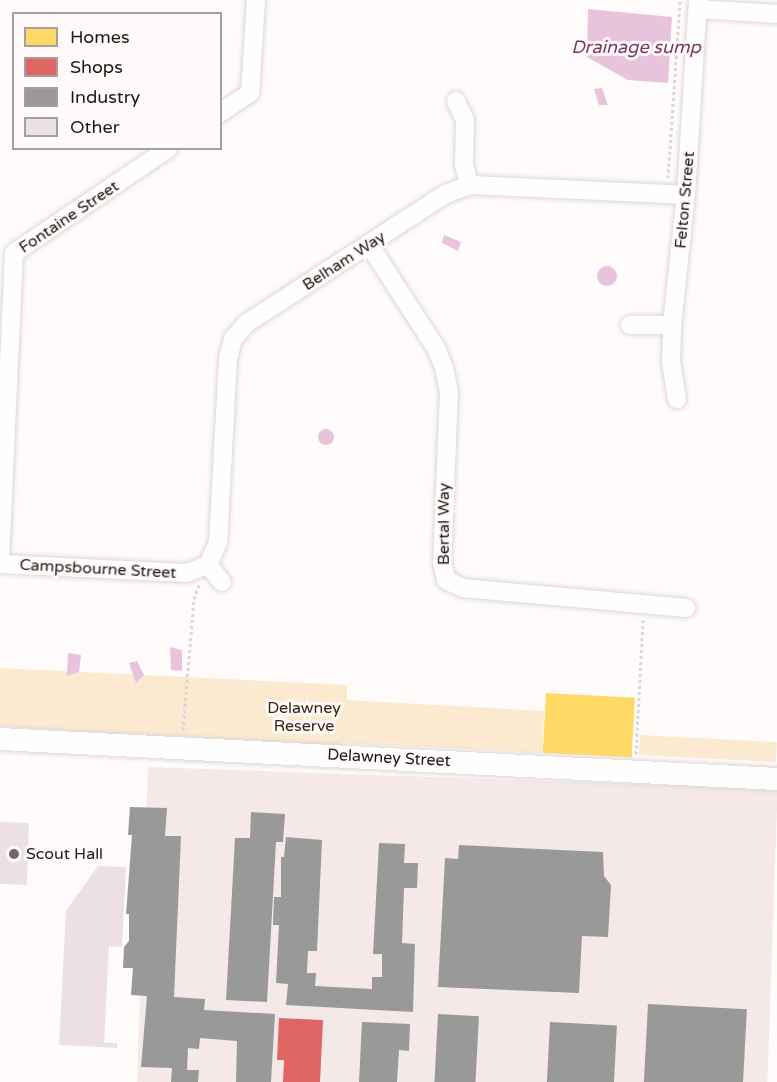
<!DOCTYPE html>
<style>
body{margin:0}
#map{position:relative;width:777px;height:1082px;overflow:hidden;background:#fefbfa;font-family:"Varela Round",sans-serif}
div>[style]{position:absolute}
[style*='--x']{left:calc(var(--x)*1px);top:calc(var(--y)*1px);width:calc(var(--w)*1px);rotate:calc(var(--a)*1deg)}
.built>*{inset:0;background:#f4e9e7;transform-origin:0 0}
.green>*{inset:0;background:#fcead0;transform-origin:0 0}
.water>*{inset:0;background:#e8c4dc}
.round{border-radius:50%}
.homes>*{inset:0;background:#ffd966;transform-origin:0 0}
.shops>*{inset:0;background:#e06666}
.industry>*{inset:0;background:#999;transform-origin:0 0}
.building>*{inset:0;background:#ede0e2;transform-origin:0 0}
.path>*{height:3px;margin-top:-1.5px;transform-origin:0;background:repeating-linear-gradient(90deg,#d8d6d6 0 3px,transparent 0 6px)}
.roads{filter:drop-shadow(0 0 2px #dcd7d6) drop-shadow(0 0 2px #dcd7d6)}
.minor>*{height:18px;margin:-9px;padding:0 9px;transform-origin:9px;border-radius:9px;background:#fffefe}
.tertiary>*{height:22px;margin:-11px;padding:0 11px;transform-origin:11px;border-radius:11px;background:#fffefe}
.dots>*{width:16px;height:16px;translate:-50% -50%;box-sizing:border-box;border:3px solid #fffaf9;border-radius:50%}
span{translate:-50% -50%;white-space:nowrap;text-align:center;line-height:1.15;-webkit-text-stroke:6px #fffaf9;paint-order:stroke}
.street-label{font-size:16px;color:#1f1716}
.park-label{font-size:16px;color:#35260f}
.poi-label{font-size:16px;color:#1f1716}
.left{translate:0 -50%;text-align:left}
.water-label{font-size:18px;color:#773a67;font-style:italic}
.legend{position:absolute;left:12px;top:12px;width:210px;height:138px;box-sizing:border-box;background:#fffaf9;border:2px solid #a59f9e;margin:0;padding:8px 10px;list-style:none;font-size:18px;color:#1f1716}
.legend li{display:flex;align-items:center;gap:12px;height:30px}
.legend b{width:30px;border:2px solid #a59f9e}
</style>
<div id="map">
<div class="built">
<i style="left:148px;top:767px;width:630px;height:315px;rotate:2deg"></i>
</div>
<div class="green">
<i style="clip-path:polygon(0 668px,347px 685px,347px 700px,544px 711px,543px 753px,341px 743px,340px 753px,0 726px)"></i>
<i style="left:640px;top:735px;width:137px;height:20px;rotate:3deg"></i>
</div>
<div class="water">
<i style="clip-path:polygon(588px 9px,672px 17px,668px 83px,628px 80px,587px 57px)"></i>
<i style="clip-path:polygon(602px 88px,608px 105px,599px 105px,594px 89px)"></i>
<i style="clip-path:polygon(444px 235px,461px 242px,458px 251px,442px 243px)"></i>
<i class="round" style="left:597px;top:266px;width:20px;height:20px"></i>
<i class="round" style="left:318px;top:429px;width:16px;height:16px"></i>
<i style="clip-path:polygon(170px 647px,182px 650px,182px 671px,171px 670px)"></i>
<i style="clip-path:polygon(68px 653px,81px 655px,79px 672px,67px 676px)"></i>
<i style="clip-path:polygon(137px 661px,144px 675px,136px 683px,129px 663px)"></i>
</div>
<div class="homes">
<i style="left:546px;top:693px;width:89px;height:60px;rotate:3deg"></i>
</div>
<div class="shops">
<i style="clip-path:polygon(279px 1018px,323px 1020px,320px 1082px,283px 1082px,284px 1060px,277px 1060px)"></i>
</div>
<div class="industry">
<i style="clip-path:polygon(130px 807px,167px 808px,165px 836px,181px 836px,174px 997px,205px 999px,204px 1010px,275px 1014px,271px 1082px,236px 1082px,237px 1041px,200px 1038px,199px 1049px,188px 1048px,187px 1070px,199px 1070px,198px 1082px,171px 1082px,172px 1068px,141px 1067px,147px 996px,131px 995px,133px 968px,123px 968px,124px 947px,129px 941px,129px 914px,126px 914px,132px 835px,128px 835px)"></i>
<i style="clip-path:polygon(251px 812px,285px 814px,283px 842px,276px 842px,267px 1002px,226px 1000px,235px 838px,250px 838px)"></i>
<i style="clip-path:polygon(286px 837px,322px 840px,317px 951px,308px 951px,307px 973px,316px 973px,315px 986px,372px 989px,372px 977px,382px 977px,382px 954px,373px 954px,379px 843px,405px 844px,404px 863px,418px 863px,417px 888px,404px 888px,402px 943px,415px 944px,413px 1012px,286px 1005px,288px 984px,276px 983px,279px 925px,273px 925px,274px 897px,281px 897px,281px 857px,284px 857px)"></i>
<i style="clip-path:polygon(459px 845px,603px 852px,604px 876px,611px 885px,608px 937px,582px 936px,579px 993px,438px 987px,445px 858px,458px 859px)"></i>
<i style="left:648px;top:1004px;width:99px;height:78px;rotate:3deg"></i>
<i style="left:438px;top:1014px;width:41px;height:68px;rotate:3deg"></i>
<i style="clip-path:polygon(362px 1022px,410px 1024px,409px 1051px,399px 1050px,397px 1082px,359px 1082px)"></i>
<i style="left:550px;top:1022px;width:67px;height:60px;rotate:3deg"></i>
</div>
<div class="building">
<i style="left:0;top:822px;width:29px;height:62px;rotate:2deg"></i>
<i style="clip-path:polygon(98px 866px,126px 867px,122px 947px,109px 946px,104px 1043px,117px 1043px,117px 1048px,59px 1045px,66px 911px)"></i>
</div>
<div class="path">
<i style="--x:668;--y:178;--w:178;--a:-86.1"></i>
<i style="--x:183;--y:730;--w:131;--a:-85.2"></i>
<i style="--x:194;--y:599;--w:15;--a:-70"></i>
<i style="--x:636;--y:754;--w:134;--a:-87"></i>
</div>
<div class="roads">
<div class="minor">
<i style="--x:698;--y:9;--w:79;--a:3.6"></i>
<i style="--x:456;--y:101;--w:21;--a:65"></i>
<i style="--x:465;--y:120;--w:44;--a:91.3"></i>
<i style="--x:464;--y:164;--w:22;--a:77"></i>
<i style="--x:220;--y:113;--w:36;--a:-34"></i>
<i style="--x:250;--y:93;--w:93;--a:-86.3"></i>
<i style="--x:370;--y:246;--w:121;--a:57.1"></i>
<i style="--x:436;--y:348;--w:22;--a:68"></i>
<i style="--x:444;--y:368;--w:24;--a:78"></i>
<i style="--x:449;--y:391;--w:171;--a:92.3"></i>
<i style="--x:442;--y:562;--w:18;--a:77"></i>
<i style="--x:446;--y:580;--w:19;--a:25"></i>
<i style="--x:463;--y:588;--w:224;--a:5.1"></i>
<i style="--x:630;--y:325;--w:42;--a:0"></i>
<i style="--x:677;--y:399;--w:38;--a:-99"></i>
<i style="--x:671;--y:361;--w:36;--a:-88"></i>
<i style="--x:672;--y:325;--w:131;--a:-83.9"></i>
<i style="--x:686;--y:195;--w:195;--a:-86.5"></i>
<i style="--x:0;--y:561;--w:308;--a:-87.4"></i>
<i style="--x:14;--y:253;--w:187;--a:-34.1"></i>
<i style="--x:0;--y:564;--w:186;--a:2.8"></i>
<i style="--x:186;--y:573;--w:23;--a:-20"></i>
<i style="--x:208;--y:565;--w:22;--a:51"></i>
<i style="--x:208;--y:565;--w:24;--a:-66"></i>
<i style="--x:218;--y:543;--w:184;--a:-86.9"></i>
<i style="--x:228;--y:359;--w:21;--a:-76"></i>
<i style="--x:233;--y:339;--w:21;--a:-49"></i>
<i style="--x:247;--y:323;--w:237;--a:-33"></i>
<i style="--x:446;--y:194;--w:25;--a:-21"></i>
<i style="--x:469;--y:185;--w:217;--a:2.6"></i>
</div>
<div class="tertiary">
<i style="--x:0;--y:739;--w:778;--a:2.95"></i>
</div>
</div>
<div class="dots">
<i style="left:14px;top:854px;background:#6d6766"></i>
</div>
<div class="street-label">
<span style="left:685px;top:200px;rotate:-85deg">Felton Street</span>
<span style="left:69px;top:217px;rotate:-34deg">Fontaine Street</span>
<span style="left:344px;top:261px;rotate:-33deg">Belham Way</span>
<span style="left:444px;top:524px;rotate:-90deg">Bertal Way</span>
<span style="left:98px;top:569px;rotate:3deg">Campsbourne Street</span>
<span style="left:389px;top:758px;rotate:3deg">Delawney Street</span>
</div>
<div class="park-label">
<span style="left:304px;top:717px">Delawney<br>Reserve</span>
</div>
<div class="poi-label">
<span class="left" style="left:26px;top:854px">Scout Hall</span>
</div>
<div class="water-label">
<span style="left:636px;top:47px">Drainage sump</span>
</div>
<ul class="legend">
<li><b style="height:16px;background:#ffd966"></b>Homes</li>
<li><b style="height:16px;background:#e06666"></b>Shops</li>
<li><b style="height:16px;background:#999"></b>Industry</li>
<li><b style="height:16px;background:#ede0e2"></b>Other</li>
</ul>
</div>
